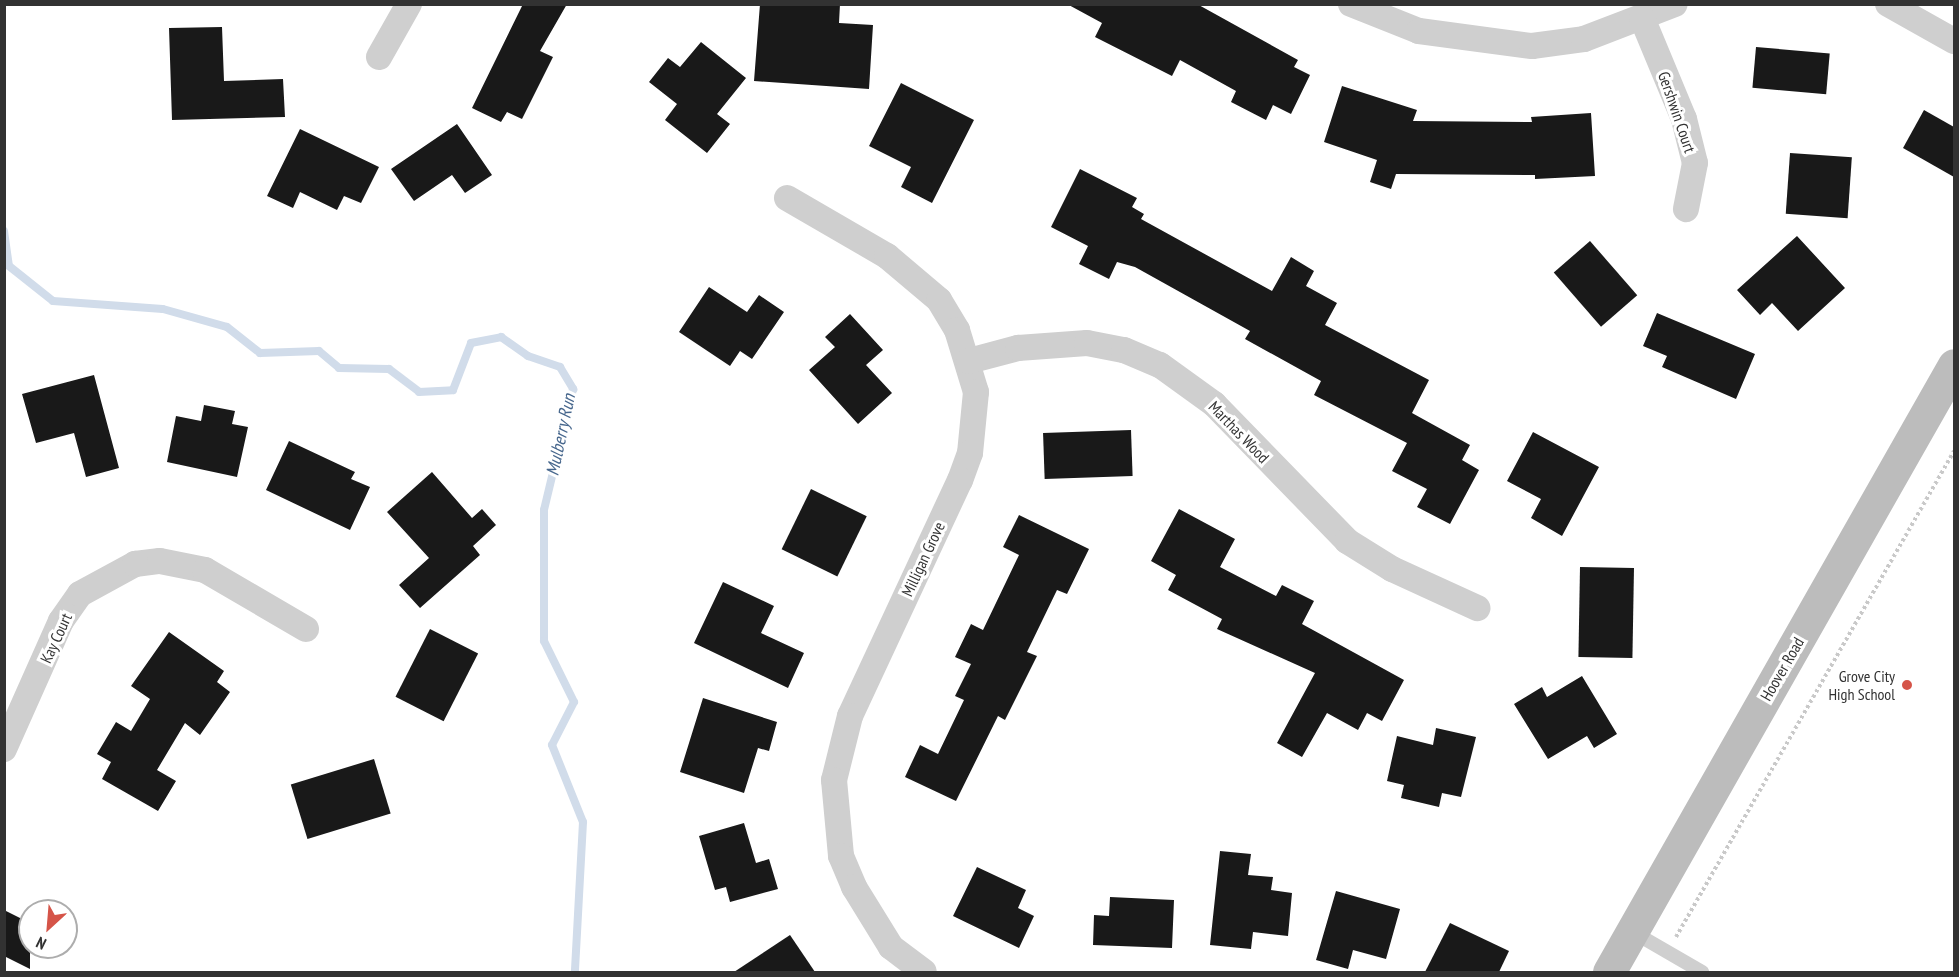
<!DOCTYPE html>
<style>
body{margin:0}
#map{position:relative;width:1959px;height:977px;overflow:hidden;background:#fff;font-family:"PT Sans Narrow",sans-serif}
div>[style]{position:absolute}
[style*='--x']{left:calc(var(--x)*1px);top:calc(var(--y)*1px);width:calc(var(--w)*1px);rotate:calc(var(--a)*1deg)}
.stream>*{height:8px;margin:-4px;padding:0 4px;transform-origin:4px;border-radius:4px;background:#d1dcea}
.building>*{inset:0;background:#191919;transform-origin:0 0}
.path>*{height:4px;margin-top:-2px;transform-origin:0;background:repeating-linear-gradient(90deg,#c9c9c9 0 3px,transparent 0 6px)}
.lane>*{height:14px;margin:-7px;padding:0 7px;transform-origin:7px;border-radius:7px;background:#cfcfcf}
.street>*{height:26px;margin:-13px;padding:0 13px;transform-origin:13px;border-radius:13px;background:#cfcfcf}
.secondary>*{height:33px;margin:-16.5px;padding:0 16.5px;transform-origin:16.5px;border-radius:16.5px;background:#bcbcbc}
.dots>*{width:16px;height:16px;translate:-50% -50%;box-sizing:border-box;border:3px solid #fff;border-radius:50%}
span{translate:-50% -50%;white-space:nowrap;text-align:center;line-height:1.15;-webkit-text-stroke:6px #fff;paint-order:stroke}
.street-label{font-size:16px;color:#323232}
.poi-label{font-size:16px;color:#323232}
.right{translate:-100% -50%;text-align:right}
.water-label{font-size:18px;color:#47678d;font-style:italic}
.frame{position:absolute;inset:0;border:6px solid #323232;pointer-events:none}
.north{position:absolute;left:18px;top:899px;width:60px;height:60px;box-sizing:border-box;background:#fff;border:2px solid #adadad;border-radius:50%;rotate:206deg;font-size:16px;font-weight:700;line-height:24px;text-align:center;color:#323232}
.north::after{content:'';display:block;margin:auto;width:21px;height:27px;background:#d55448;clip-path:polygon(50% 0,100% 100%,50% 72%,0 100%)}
</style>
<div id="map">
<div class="stream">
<i style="--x:4;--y:231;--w:35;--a:82"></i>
<i style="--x:9;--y:266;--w:56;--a:38.5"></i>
<i style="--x:53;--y:301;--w:110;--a:4.2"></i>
<i style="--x:163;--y:309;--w:66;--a:15.7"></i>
<i style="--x:227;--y:327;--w:42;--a:38.2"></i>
<i style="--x:260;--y:353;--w:59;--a:-1.9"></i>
<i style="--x:319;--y:351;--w:26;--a:40"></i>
<i style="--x:339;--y:368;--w:50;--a:1.1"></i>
<i style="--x:389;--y:369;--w:38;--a:37"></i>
<i style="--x:419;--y:392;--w:34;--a:-3"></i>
<i style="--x:453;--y:390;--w:50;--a:-69"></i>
<i style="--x:471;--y:343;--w:31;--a:-11"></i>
<i style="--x:501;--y:337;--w:33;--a:35"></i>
<i style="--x:528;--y:356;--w:34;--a:19"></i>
<i style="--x:560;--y:367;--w:26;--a:59"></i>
<i style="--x:573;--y:389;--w:124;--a:103.5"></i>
<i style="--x:544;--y:510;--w:131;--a:90"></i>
<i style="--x:544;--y:641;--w:68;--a:63.8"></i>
<i style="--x:574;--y:702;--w:48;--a:117.1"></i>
<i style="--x:552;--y:745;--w:83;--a:68.1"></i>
<i style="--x:583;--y:822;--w:150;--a:93.1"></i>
</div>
<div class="building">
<i style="clip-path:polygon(523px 4px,567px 4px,540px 51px,553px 57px,522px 119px,507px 112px,501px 122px,472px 108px)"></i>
<i style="clip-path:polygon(760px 4px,840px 4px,839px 23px,873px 25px,869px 89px,754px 81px)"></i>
<i style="clip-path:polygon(1067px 4px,1197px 4px,1298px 60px,1294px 67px,1310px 75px,1291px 114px,1273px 105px,1266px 120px,1231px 102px,1236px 91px,1180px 60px,1172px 76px,1095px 37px,1102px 23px)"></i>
<i style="clip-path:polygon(222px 27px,224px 81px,283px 79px,285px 117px,172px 120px,169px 28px)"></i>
<i style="clip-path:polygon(701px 42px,746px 78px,717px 114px,730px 124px,707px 153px,665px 120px,677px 104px,649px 82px,668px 58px,680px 67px)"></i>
<i style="left:1756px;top:47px;width:74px;height:41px;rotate:5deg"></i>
<i style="clip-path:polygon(901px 83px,974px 120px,932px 203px,901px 187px,911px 167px,869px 146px)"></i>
<i style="clip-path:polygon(1342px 86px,1417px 110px,1413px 121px,1532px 122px,1531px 117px,1591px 113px,1595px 176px,1535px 179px,1535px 175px,1396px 174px,1391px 189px,1370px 182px,1377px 160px,1324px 142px)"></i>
<i style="clip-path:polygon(1924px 110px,1954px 127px,1954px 177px,1903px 148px)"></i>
<i style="clip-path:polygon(457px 124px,492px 175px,465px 193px,452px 175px,414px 201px,391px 169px)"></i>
<i style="clip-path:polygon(300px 129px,379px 167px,361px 203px,344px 196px,337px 210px,300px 192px,293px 208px,267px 196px)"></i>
<i style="left:1790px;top:153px;width:62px;height:61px;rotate:4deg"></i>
<i style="clip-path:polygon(1080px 169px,1137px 198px,1132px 207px,1144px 214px,1141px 219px,1272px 291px,1291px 257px,1314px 271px,1306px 286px,1337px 303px,1325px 325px,1429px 380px,1412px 413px,1470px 445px,1462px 460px,1479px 470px,1450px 524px,1417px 507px,1427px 489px,1392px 471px,1407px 443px,1314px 395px,1321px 381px,1245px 339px,1250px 331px,1135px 267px,1117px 262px,1109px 279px,1079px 264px,1088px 246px,1051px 227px)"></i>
<i style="clip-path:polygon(1797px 236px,1845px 288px,1798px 331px,1772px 303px,1760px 315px,1737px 290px)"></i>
<i style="left:1590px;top:241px;width:72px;height:48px;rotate:49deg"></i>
<i style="clip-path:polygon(709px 287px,747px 312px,759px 295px,784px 312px,752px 359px,740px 351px,730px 366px,679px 332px)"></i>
<i style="clip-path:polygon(1657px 313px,1755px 354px,1736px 399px,1662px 367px,1667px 356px,1643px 346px)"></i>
<i style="clip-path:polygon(850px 314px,883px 350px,866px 365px,892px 393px,858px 424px,809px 370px,835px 347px,825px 337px)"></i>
<i style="clip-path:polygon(94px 375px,119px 468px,86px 477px,74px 433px,36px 443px,22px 394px)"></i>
<i style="clip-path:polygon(204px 405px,235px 411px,232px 424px,248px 427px,237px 477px,167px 462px,176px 416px,201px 421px)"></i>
<i style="left:1131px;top:430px;width:46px;height:88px;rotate:88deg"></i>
<i style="clip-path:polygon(1533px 432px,1599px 467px,1562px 536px,1531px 518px,1541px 499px,1507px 481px)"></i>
<i style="clip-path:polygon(289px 441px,355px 472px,351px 479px,370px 487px,350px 530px,266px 490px)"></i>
<i style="clip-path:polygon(432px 472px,472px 518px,482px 509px,496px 525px,473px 546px,480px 555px,420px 608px,399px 585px,429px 558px,387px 512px)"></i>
<i style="left:811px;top:489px;width:62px;height:67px;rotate:26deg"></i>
<i style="clip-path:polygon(1179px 509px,1235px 539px,1220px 567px,1276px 596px,1282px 585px,1314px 601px,1302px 624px,1404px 680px,1382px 721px,1367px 713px,1358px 730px,1327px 713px,1302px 757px,1277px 743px,1315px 673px,1217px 629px,1222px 619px,1168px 590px,1176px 575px,1151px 561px)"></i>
<i style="clip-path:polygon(1019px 515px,1089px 549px,1067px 594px,1057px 590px,1027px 652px,1037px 656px,1005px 720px,998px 716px,956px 801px,905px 777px,920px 745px,938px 754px,964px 700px,955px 696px,971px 664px,955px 657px,971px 624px,983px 630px,1019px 555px,1003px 547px)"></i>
<i style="left:1580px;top:567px;width:54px;height:90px;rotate:1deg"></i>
<i style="clip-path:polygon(723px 582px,774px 606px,761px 633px,804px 653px,788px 688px,694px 643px)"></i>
<i style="left:430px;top:629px;width:54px;height:76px;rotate:27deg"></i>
<i style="clip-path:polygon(169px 632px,224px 671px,217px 682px,230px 692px,200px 735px,185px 723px,157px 770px,176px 781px,158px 811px,102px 779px,111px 762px,97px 754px,116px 722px,131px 731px,150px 699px,131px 686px)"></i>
<i style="clip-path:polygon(1582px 676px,1617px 734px,1594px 748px,1587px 736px,1548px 759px,1514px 704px,1542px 687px,1547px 697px)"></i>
<i style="clip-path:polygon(703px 698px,777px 722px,769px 751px,758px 748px,744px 793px,680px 772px)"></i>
<i style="clip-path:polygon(1436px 728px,1476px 737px,1461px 797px,1442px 793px,1439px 807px,1401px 798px,1404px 785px,1387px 781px,1397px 736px,1433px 745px)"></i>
<i style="left:374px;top:759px;width:57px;height:87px;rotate:73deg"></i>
<i style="clip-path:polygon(744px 823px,756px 863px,769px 859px,778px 889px,730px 902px,726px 887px,715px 890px,699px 836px)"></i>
<i style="clip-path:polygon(1220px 851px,1251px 854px,1248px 875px,1273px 877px,1271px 890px,1292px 893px,1288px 936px,1253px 932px,1251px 949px,1210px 945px)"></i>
<i style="clip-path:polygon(977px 867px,1026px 890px,1018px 908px,1034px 916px,1019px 948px,953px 916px)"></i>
<i style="clip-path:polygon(1336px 891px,1400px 909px,1386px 959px,1353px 950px,1348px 969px,1316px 960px)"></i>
<i style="clip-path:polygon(1110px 897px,1174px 900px,1172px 948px,1093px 945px,1094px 915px,1109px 916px)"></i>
<i style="clip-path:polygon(4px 910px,30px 923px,30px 969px,4px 956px)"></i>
<i style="clip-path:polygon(1450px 923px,1509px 951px,1499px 972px,1425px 972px)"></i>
<i style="clip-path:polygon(790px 935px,815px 972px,734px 972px)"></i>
</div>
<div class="path">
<i style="--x:1676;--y:937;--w:560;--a:-60.23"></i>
</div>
<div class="lane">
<i style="--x:1633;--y:932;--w:80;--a:30.1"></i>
</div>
<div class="street">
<i style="--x:1351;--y:4;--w:73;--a:21.7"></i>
<i style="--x:1419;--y:31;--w:114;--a:7.6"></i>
<i style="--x:1532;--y:46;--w:52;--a:-7.7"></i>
<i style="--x:1584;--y:39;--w:97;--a:-21"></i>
<i style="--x:1888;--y:4;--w:76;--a:29.3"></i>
<i style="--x:1642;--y:18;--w:109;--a:67.4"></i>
<i style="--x:1684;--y:119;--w:45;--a:76"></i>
<i style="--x:1695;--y:163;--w:47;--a:101.1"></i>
<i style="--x:379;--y:57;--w:61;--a:-60.5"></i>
<i style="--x:787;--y:198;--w:116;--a:30.1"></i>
<i style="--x:887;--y:256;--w:68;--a:40.2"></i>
<i style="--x:939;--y:300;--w:35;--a:59"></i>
<i style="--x:957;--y:330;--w:65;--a:73"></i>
<i style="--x:976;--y:392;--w:61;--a:95.6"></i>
<i style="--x:970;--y:453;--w:29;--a:110"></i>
<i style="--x:960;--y:480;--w:260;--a:115"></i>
<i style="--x:850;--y:716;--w:66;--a:104"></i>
<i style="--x:834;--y:780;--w:76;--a:84.7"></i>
<i style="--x:841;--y:856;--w:34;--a:67"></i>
<i style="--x:854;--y:887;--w:70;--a:58.3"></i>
<i style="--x:891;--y:947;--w:41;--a:37.1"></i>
<i style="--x:969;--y:361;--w:51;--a:-14.9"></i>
<i style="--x:1018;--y:348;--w:69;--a:-4.1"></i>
<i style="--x:1087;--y:343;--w:38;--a:11"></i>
<i style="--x:1124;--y:350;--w:39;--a:23"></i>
<i style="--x:1160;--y:365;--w:67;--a:35.8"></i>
<i style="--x:1214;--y:404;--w:191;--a:45.8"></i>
<i style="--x:1347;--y:541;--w:53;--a:31.9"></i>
<i style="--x:1392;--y:569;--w:94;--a:24.6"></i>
<i style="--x:4;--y:749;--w:140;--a:-66"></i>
<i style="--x:61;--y:621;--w:33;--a:-55"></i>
<i style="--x:80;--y:594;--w:63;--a:-28.6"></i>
<i style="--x:135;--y:564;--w:25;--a:-7"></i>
<i style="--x:160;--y:561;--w:46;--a:11.3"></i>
<i style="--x:205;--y:570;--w:117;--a:30.3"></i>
</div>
<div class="secondary">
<i style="--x:1609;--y:972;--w:698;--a:-60.39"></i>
</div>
<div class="dots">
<i style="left:1907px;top:685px;background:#d55448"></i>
</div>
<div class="street-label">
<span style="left:1677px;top:112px;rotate:71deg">Gershwin Court</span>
<span style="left:1239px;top:432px;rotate:46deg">Marthas Wood</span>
<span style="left:923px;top:559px;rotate:-65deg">Milligan Grove</span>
<span style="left:56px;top:638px;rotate:-65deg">Kay Court</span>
<span style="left:1782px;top:669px;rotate:-60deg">Hoover Road</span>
</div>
<div class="poi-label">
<span class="right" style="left:1895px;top:685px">Grove City<br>High School</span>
</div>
<div class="water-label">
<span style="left:561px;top:435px;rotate:-78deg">Mulberry Run</span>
</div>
<div class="frame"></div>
<div class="north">N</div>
</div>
